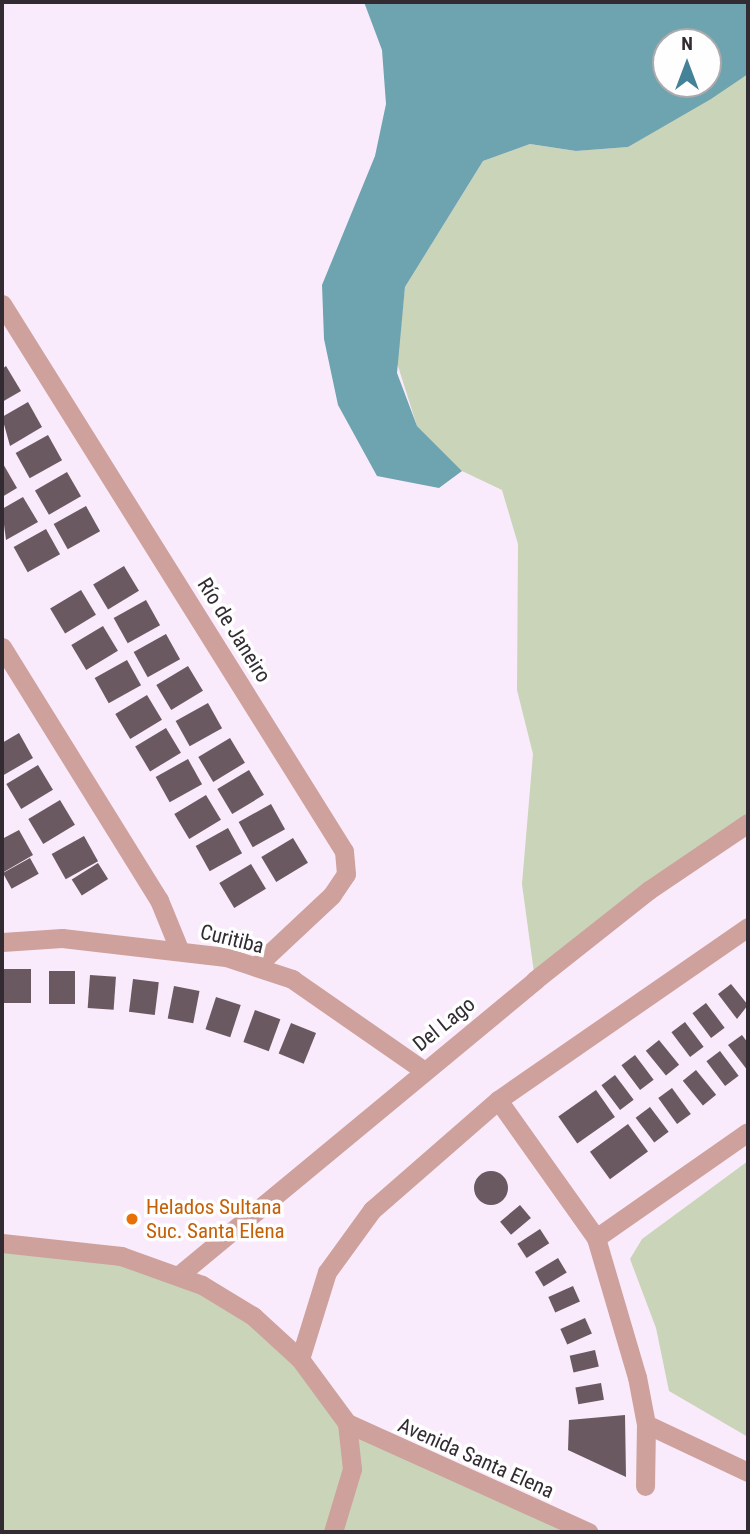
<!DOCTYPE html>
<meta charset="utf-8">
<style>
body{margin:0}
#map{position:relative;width:750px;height:1534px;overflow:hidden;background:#f9ebfb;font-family:"Roboto Condensed",sans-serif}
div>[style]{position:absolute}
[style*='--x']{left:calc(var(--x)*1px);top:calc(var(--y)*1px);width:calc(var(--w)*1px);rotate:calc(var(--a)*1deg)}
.green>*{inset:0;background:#cad4b8}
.water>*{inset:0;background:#6ea3b0}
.building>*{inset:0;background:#6b5961;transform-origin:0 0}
.round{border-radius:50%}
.minor>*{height:19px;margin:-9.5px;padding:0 9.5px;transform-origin:9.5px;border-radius:9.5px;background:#cea19d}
.tertiary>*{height:19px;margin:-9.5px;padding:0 9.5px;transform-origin:9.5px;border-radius:9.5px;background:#cea19d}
.dots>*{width:19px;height:19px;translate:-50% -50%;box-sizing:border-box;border:4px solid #fefefe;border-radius:50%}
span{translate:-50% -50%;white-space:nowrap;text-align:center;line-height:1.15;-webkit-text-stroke:7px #fefefe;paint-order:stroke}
.street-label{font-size:21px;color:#322c32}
.food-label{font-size:21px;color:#c56008}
.left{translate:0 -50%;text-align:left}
.frame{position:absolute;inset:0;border:4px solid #322c32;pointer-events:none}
.north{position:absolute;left:652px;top:28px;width:70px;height:70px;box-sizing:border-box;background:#fefefe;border:2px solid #acaaac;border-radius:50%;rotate:0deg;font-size:19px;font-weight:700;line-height:28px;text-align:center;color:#322c32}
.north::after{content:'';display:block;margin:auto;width:24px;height:32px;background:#448397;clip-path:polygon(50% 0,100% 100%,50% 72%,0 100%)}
</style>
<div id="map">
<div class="green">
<i style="clip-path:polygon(748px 74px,748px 823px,535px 980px,522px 884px,533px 754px,517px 690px,518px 544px,502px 490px,462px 471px,417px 426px,397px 363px,405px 287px,483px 161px,530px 144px,576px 151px,628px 147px)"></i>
<i style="clip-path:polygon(748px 1161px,748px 1437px,669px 1391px,656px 1328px,630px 1259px,642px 1239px)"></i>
<i style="clip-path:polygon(2px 1243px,121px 1256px,253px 1316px,347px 1423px,588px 1532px,2px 1532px)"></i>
</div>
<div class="water">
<i style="clip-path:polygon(evenodd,364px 2px,748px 2px,748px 74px,711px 99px,628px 147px,576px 151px,530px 144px,483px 161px,405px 287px,397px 373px,417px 426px,462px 471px,439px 488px,377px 476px,338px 405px,324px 339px,322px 285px,375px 156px,386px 104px,382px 50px,364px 2px,666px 42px,708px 42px,708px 84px,666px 84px,666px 42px)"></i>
</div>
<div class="building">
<i style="clip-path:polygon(6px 366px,21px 391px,2px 402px,2px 369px)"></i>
<i style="clip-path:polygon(28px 402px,42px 427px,10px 446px,2px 417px)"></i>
<i style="left:48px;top:435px;width:29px;height:37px;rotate:61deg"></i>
<i style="clip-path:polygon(2px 462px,17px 488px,2px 497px)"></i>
<i style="left:67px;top:472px;width:28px;height:37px;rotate:60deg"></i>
<i style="clip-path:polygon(23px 497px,38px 522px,6px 540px,2px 509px)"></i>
<i style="left:86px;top:506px;width:29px;height:37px;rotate:61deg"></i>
<i style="left:46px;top:529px;width:29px;height:37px;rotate:61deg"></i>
<i style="left:124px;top:566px;width:29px;height:36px;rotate:59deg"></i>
<i style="left:81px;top:590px;width:29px;height:36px;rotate:59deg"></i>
<i style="left:146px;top:600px;width:29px;height:37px;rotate:61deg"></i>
<i style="left:103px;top:626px;width:29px;height:37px;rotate:59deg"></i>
<i style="left:166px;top:634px;width:29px;height:37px;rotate:61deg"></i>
<i style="left:127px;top:660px;width:29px;height:37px;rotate:61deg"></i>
<i style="left:188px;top:666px;width:29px;height:37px;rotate:59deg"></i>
<i style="left:147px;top:695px;width:29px;height:37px;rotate:59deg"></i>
<i style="left:208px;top:703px;width:29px;height:37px;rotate:61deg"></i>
<i style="left:166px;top:728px;width:29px;height:36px;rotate:59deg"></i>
<i style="clip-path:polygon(19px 733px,33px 758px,2px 776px,2px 743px)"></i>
<i style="left:230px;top:738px;width:29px;height:37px;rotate:59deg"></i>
<i style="left:188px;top:759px;width:29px;height:37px;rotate:61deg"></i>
<i style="left:38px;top:765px;width:29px;height:37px;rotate:59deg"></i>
<i style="left:249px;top:770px;width:29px;height:37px;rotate:59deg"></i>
<i style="left:206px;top:795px;width:29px;height:37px;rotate:59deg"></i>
<i style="left:60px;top:800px;width:29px;height:37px;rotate:59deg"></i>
<i style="left:271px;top:804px;width:29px;height:37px;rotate:61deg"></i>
<i style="left:228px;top:828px;width:29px;height:37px;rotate:61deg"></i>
<i style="clip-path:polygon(19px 830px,33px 855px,2px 873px,2px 839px)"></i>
<i style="left:84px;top:836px;width:29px;height:37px;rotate:61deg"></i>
<i style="left:293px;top:838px;width:29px;height:37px;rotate:59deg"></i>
<i style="left:30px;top:858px;width:18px;height:31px;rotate:61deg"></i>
<i style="left:98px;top:863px;width:19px;height:31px;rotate:58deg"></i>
<i style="left:251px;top:864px;width:29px;height:37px;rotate:59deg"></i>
<i style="left:31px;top:969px;width:34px;height:27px;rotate:90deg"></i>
<i style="left:49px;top:971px;width:26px;height:33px"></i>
<i style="left:90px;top:975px;width:26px;height:33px;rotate:4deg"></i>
<i style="left:133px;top:979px;width:26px;height:33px;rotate:7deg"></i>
<i style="clip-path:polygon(731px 984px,748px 1005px,737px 1019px,718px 994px)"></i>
<i style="left:174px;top:986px;width:26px;height:33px;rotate:11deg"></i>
<i style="left:216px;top:997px;width:26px;height:34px;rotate:18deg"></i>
<i style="left:706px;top:1003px;width:31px;height:17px;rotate:53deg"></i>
<i style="left:255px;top:1010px;width:27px;height:34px;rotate:20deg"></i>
<i style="left:685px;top:1022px;width:31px;height:17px;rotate:53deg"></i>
<i style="left:291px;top:1023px;width:27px;height:33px;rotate:22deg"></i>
<i style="clip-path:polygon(742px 1035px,748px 1043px,748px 1071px,728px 1045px)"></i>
<i style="left:659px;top:1040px;width:32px;height:17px;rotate:51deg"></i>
<i style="left:720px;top:1051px;width:31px;height:17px;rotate:53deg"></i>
<i style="left:635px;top:1055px;width:31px;height:17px;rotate:53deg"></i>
<i style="left:696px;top:1070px;width:32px;height:17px;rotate:51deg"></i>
<i style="left:615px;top:1075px;width:31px;height:17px;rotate:53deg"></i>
<i style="left:672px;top:1088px;width:32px;height:17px;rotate:54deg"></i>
<i style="left:596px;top:1090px;width:33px;height:46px;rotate:55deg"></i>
<i style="left:650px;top:1107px;width:31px;height:18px;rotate:53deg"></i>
<i style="left:628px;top:1124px;width:34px;height:47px;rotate:54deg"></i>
<i class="round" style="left:474px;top:1171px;width:34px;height:34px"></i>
<i style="left:520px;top:1205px;width:17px;height:26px;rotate:50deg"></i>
<i style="left:540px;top:1229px;width:17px;height:27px;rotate:57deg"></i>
<i style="left:558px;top:1258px;width:17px;height:27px;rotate:59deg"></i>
<i style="left:573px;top:1286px;width:17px;height:27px;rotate:66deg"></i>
<i style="left:585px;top:1318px;width:17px;height:27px;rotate:66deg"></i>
<i style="left:595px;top:1350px;width:17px;height:26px;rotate:77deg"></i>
<i style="left:601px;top:1383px;width:17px;height:26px;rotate:80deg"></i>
<i style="clip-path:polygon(625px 1415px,626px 1477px,568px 1450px,569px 1420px)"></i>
</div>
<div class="minor">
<i style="--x:2;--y:304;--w:645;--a:57.99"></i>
<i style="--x:344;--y:851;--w:23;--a:85"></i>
<i style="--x:346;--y:874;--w:25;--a:124"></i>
<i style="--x:332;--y:895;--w:105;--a:136.9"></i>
<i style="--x:2;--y:647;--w:298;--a:58.2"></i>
<i style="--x:159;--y:900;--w:53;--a:67.8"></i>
<i style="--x:2;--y:942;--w:60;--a:-3.8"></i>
<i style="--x:62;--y:938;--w:165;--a:6.6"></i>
<i style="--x:226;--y:957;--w:70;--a:18.4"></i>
<i style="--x:292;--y:979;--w:160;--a:34.8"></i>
<i style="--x:498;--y:1100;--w:169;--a:54.6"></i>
<i style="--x:596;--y:1238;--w:145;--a:73.6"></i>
<i style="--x:637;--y:1377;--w:48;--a:79.2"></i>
<i style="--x:646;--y:1424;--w:62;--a:90.9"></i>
<i style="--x:596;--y:1238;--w:185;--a:-34.9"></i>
<i style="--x:179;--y:1275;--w:462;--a:-39.6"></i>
<i style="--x:535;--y:980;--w:145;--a:-38.3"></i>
<i style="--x:649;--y:890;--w:120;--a:-34.1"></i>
<i style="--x:300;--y:1359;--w:91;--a:-72.8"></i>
<i style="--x:327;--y:1272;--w:77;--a:-54"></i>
<i style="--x:372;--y:1210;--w:167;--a:-41.1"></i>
<i style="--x:498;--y:1100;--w:304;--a:-34.7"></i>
<i style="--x:646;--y:1424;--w:113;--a:25.2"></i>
</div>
<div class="tertiary">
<i style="--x:2;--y:1243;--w:120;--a:6.2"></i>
<i style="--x:121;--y:1256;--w:86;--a:19.7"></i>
<i style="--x:202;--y:1285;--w:60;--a:31.3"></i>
<i style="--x:253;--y:1316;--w:64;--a:42.5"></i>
<i style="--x:300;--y:1359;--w:79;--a:53.7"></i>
<i style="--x:347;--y:1423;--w:46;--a:83.8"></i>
<i style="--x:352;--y:1469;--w:66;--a:106.8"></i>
<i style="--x:347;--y:1423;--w:265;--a:24.3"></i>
</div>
<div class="dots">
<i style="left:132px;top:1219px;background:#e8710a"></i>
</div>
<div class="street-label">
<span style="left:234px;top:630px;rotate:58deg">Río de Janeiro</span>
<span style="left:232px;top:939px;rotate:14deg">Curitiba</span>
<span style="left:444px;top:1024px;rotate:-39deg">Del Lago</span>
<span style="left:476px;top:1458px;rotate:24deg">Avenida Santa Elena</span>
</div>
<div class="food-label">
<span class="left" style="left:146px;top:1219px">Helados Sultana<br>Suc. Santa Elena</span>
</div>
<div class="frame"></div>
<div class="north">N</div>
</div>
